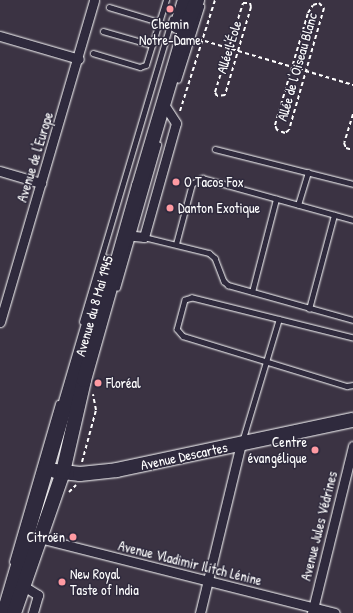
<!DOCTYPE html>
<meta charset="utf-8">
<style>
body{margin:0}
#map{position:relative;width:353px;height:613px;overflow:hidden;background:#3b3343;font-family:"Patrick Hand",sans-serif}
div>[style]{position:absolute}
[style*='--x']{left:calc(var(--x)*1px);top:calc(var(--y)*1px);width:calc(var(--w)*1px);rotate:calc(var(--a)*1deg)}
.path>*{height:2px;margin-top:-1px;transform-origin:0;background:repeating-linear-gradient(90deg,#fff 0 4px,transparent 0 7px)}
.roads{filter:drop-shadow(0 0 1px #fff) drop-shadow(0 0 1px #fff)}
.lane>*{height:4.5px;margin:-2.25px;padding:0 2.25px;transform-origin:2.25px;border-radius:2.25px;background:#2f2a3d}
.street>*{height:9px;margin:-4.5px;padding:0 4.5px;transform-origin:4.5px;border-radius:4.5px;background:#2f2a3d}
.primary>*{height:14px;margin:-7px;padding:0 7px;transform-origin:7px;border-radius:7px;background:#2f2a3d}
.dots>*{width:11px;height:11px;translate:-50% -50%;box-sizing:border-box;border:2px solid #2f2a3d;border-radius:50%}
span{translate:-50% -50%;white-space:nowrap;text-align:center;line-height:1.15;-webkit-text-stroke:3px #2f2a3d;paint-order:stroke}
.poi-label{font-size:14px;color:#fff}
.left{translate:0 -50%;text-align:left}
.right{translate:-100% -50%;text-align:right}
.street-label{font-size:14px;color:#fff}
</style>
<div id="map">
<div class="path">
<i style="--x:243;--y:3;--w:7;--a:0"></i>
<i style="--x:250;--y:3;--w:4;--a:76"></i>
<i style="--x:251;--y:7;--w:92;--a:106.5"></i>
<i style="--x:225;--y:95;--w:8;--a:173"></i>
<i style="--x:217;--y:96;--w:4;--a:-117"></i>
<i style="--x:215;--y:92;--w:93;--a:-72.5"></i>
<i style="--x:319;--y:3;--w:7;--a:45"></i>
<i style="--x:324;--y:8;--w:127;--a:106"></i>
<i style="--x:289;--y:130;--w:5;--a:143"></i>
<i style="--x:285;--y:133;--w:9;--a:-159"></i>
<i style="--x:277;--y:130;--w:5;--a:-112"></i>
<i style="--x:275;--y:125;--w:117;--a:-73.6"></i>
<i style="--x:308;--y:13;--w:9;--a:-58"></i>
<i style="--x:313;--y:5;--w:6;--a:-18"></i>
<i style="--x:198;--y:39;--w:162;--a:16.5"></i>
<i style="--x:180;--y:111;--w:116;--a:-72.5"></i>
<i style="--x:353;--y:114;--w:30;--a:107"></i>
<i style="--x:344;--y:143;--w:5;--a:68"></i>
<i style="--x:346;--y:148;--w:7;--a:16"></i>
<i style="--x:82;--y:462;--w:54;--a:-74.9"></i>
<i style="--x:96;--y:410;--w:16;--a:-101"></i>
<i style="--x:69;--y:492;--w:10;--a:-45"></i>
</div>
<div class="roads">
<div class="lane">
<i style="--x:109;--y:7;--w:52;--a:16.7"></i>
<i style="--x:103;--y:31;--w:51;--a:15.9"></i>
<i style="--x:93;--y:53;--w:49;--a:16.6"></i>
<i style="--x:140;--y:67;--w:6;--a:-18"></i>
<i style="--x:146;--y:65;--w:68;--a:-72.9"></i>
<i style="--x:178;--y:80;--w:77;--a:-72.5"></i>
<i style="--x:215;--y:149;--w:142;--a:14.2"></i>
<i style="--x:298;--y:205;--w:34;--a:-73"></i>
<i style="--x:144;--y:237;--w:67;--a:13.8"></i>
<i style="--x:209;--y:253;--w:8;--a:40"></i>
<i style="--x:215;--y:258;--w:25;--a:69"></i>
<i style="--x:224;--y:281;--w:6;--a:45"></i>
<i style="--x:228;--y:285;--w:130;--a:15.6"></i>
<i style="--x:176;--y:244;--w:62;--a:-75.1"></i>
<i style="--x:192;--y:184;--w:12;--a:-31"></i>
<i style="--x:202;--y:178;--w:157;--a:15.5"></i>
<i style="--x:117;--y:288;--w:149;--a:-74"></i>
<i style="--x:252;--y:292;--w:96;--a:-75.5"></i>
<i style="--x:309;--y:309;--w:97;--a:-75.1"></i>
<i style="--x:82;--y:322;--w:316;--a:-73.5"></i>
<i style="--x:353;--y:338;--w:166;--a:-166"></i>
<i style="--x:192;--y:298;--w:7;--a:164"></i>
<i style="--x:185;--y:300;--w:30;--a:105"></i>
<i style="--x:177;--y:329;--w:9;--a:49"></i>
<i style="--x:183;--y:336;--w:171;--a:17"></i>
<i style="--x:347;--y:386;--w:6;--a:-9"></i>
<i style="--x:242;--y:442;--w:128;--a:-73.3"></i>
<i style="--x:12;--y:562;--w:165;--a:-73.8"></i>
</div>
<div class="street">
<i style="--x:0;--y:36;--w:82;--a:16.2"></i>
<i style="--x:0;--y:171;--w:43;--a:16.3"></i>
<i style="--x:125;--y:235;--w:19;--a:6"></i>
<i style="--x:144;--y:237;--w:118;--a:-74.3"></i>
<i style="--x:176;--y:123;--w:24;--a:-123"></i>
<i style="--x:0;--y:322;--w:335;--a:-73.7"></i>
<i style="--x:39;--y:538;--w:305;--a:14.2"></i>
<i style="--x:22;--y:585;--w:19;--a:32"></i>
<i style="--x:38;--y:595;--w:19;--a:106"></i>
<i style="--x:200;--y:613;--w:174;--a:-76.4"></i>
<i style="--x:312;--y:613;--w:172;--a:-76.2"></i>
</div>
<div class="primary">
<i style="--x:177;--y:26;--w:27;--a:-73"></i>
<i style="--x:55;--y:471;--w:25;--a:7"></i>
<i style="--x:80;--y:474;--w:37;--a:-6"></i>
<i style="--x:117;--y:470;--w:241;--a:-12"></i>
<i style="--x:4;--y:613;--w:365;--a:-73.6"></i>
<i style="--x:14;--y:613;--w:149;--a:-70.8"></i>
<i style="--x:63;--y:472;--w:94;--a:-77.1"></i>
<i style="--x:84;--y:380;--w:202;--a:-74.2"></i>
<i style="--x:139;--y:186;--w:169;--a:-73.5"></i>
<i style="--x:187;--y:24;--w:26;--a:-67"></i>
</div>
</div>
<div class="dots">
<i style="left:170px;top:9px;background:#ff9aa2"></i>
<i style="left:176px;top:182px;background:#ff9aa2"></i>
<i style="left:170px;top:208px;background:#ff9aa2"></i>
<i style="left:98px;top:383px;background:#ff9aa2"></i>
<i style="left:315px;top:450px;background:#ff9aa2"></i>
<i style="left:73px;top:537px;background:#ff9aa2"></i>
<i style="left:62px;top:582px;background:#ff9aa2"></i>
</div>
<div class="poi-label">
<span style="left:170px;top:32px">Chemin<br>Notre-Dame</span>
<span class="left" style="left:184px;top:182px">O Tacos Fox</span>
<span class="left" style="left:178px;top:208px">Danton Exotique</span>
<span class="left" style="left:106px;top:383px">Floréal</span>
<span class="right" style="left:307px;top:450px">Centre<br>évangélique</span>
<span class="right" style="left:65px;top:537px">Citroën</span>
<span class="left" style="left:70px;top:582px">New Royal<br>Taste of India</span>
</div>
<div class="street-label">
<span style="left:229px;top:47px;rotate:-73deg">Allée l'Éole</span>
<span style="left:297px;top:67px;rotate:-74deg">Allée de l'Oiseau Blanc</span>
<span style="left:35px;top:157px;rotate:-73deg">Avenue de l'Europe</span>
<span style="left:94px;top:306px;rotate:-74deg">Avenue du 8 Mai 1945</span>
<span style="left:184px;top:456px;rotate:-12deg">Avenue Descartes</span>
<span style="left:319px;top:526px;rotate:-76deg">Avenue Jules Védrines</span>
<span style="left:190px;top:563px;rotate:14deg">Avenue Vladimir Ilitch Lénine</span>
</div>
</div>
